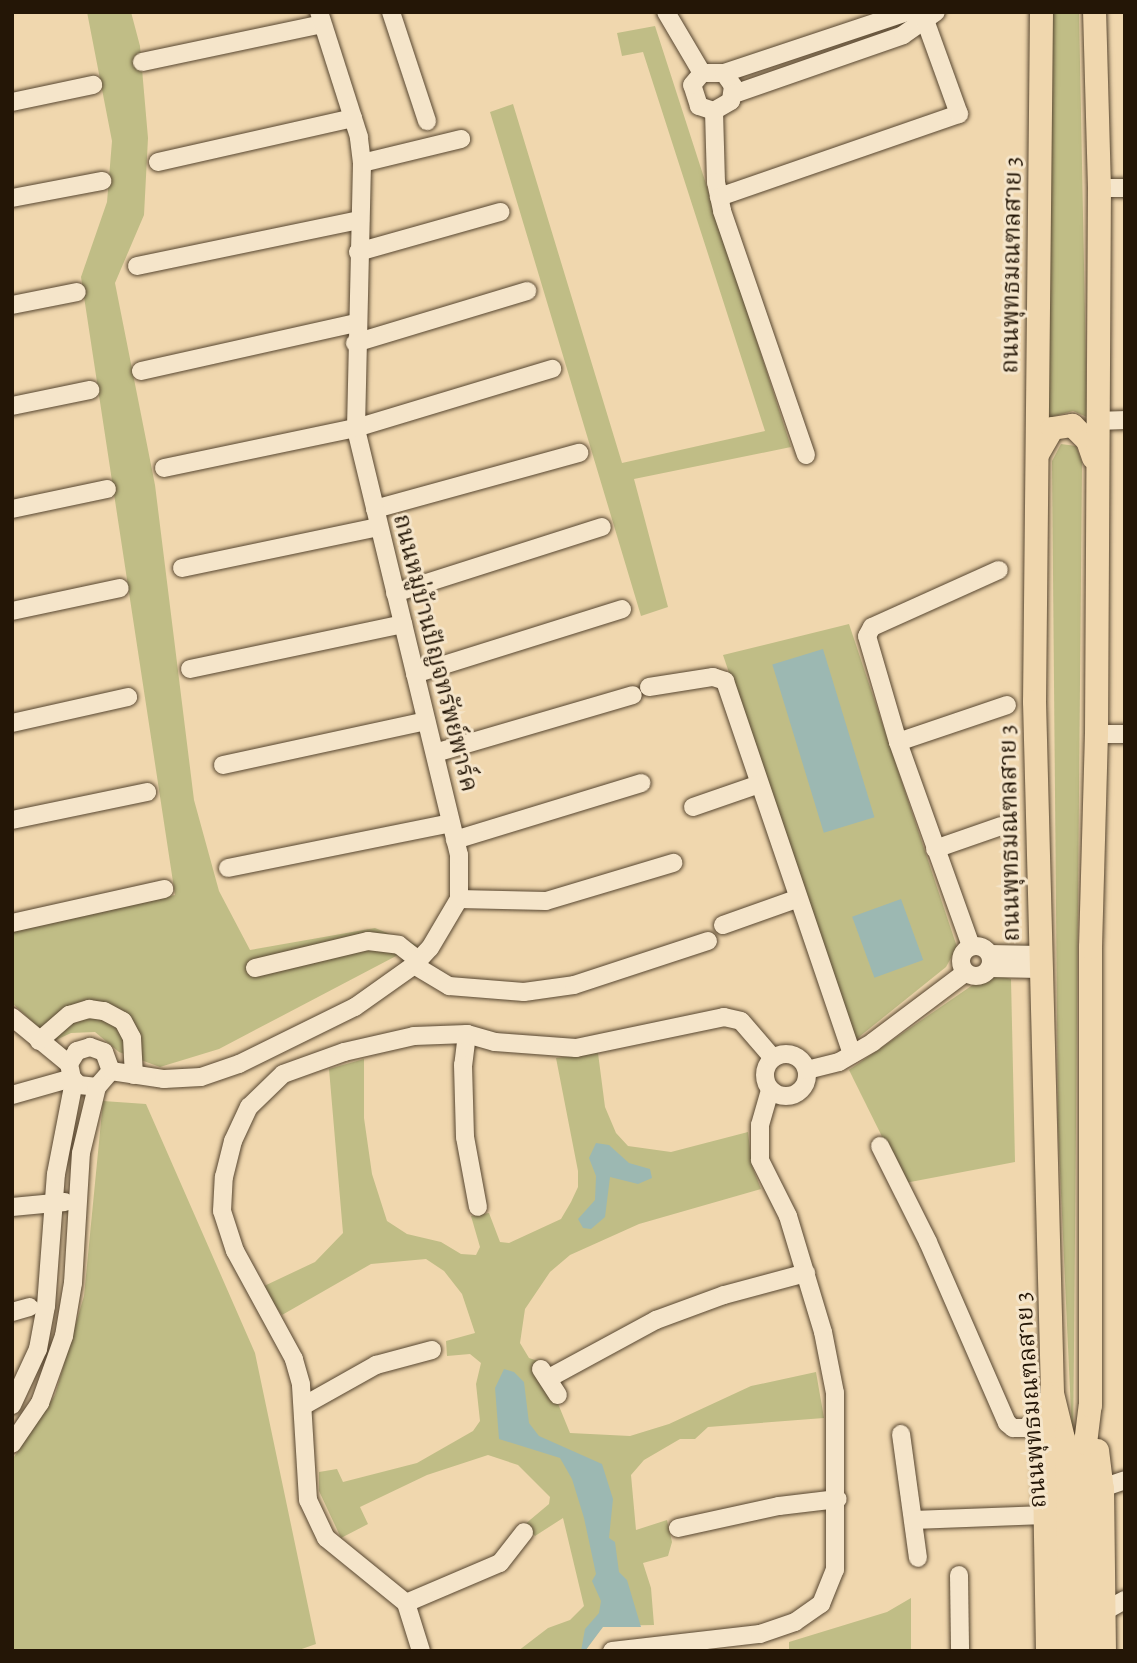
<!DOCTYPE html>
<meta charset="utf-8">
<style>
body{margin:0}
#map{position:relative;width:1137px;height:1663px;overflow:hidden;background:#f0d7ae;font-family:Alegreya,"Noto Serif Thai",serif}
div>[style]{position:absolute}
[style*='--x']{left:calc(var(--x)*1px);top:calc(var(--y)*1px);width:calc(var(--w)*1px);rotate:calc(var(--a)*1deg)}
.green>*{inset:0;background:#c0bd86}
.water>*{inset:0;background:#9cb8b2;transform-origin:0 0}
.roads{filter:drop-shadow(0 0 2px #574630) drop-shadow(0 0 2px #574630)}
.minor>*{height:18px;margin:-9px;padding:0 9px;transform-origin:9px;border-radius:9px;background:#f5e5ca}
.minor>.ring{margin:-9px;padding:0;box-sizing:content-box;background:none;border:18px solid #f5e5ca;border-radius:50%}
.major>*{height:23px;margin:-11.5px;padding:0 11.5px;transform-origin:11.5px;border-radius:11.5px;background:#f0d7ae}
span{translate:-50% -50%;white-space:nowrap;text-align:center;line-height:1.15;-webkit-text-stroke:6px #f5e5ca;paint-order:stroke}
.street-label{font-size:24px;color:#241606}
.frame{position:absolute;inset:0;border:14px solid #241606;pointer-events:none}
</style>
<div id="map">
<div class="green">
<i style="clip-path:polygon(87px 12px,131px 12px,140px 46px,148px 138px,144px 215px,115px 283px,155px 485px,194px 800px,219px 891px,250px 950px,375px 928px,417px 945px,219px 1049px,160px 1067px,119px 1052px,95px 1032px,71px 1033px,54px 1041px,12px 1003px,12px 932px,175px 895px,81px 277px,107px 202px,112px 141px)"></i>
<i style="clip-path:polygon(1051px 12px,1079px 12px,1087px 417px,1073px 411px,1044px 419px)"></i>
<i style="clip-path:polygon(655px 26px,791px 447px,634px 479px,668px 607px,641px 616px,490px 112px,513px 104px,622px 463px,765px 431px,643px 52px,622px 56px,617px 33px)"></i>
<i style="clip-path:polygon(1061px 444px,1076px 446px,1082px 462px,1073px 1456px,1058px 1127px,1052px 461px)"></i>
<i style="clip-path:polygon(849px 624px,957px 947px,946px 967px,854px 1041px,723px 655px)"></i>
<i style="clip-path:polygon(997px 975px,1011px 979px,1015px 1162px,905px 1183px,849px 1070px,977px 982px)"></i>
<i style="clip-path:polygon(598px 1053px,605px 1107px,616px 1133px,628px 1146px,671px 1152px,748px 1132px,752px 1166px,761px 1189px,639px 1224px,570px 1255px,550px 1272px,525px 1309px,520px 1343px,529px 1358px,541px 1362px,570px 1433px,630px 1436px,669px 1424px,751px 1386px,816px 1372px,824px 1418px,708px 1427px,695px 1439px,680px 1439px,644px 1460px,631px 1475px,636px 1530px,667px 1520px,672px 1542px,668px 1556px,643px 1563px,651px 1588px,654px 1625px,603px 1626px,585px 1651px,518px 1651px,548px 1628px,570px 1620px,584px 1606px,563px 1518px,535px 1536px,524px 1525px,549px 1504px,550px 1497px,518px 1465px,488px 1455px,427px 1475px,360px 1507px,368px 1524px,341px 1538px,319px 1491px,319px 1472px,337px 1469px,343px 1482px,417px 1463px,473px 1431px,480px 1421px,476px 1384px,481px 1363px,470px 1354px,447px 1356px,446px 1341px,475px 1333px,462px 1294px,444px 1271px,426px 1259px,371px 1264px,282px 1315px,262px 1287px,315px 1262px,343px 1233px,329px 1069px,364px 1059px,364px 1118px,372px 1174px,387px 1221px,407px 1234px,441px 1242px,461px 1254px,476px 1255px,480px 1247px,471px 1216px,489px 1213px,500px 1242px,509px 1243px,561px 1219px,571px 1202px,578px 1187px,578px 1171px,556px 1058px)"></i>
<i style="clip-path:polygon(103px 1101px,146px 1104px,255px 1353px,316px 1644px,296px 1651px,12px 1651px,12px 1460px,55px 1395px,84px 1296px)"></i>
<i style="clip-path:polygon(911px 1598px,911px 1651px,789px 1651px,789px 1642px,887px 1612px)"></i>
</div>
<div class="water">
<i style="left:823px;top:649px;width:176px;height:53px;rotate:73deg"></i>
<i style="left:901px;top:899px;width:65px;height:52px;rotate:70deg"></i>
<i style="clip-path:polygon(596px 1143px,609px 1145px,629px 1163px,650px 1169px,652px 1178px,638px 1184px,610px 1177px,605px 1217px,591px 1229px,583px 1228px,578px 1219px,595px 1200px,596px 1176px,589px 1158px)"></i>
<i style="clip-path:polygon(504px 1369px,514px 1372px,524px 1382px,529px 1423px,539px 1436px,602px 1464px,613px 1499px,609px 1538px,615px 1542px,619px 1572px,627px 1580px,641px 1627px,603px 1627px,585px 1651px,581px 1651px,585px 1629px,599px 1613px,601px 1601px,592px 1581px,596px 1574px,584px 1518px,572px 1479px,560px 1458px,499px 1439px,495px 1388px)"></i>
</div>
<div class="roads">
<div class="minor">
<i style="--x:391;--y:12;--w:115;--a:71.7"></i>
<i style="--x:666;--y:12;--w:71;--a:59.5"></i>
<i style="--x:142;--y:62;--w:184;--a:-11.9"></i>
<i style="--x:724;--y:73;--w:16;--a:55"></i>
<i style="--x:733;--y:86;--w:15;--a:98"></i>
<i style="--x:731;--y:101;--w:20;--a:150"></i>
<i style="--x:714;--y:111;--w:16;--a:-162"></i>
<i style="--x:699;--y:106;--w:22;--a:-108"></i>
<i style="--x:692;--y:85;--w:16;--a:-50"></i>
<i style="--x:702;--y:73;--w:22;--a:0"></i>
<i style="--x:724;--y:73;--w:193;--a:-18.4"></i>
<i style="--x:734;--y:94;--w:179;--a:-19.2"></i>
<i style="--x:903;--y:35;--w:40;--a:-34.9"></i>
<i style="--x:12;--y:102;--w:83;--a:-11.9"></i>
<i style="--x:714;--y:111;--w:71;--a:88.4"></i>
<i style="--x:716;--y:182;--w:30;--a:78"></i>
<i style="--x:722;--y:211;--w:258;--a:71"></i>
<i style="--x:158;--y:162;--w:200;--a:-12.7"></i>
<i style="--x:362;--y:163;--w:102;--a:-13.6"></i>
<i style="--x:1099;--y:188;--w:26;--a:0"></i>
<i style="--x:719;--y:197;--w:254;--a:-19.1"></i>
<i style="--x:959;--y:114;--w:109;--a:-109.9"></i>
<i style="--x:12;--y:198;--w:92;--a:-10.7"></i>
<i style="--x:358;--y:252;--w:148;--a:-15.7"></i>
<i style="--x:137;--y:266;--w:228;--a:-11.7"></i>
<i style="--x:12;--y:305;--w:66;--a:-11.3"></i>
<i style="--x:355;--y:343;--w:180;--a:-16.8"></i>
<i style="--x:141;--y:371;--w:219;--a:-12.6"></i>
<i style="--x:12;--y:406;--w:80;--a:-11.6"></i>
<i style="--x:1097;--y:421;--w:28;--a:-2"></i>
<i style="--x:164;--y:468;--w:196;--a:-11.8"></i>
<i style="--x:356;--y:428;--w:205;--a:-16.8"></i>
<i style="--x:12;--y:509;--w:97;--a:-11.9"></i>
<i style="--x:375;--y:509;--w:212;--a:-15.4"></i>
<i style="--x:182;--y:568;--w:201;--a:-11.8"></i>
<i style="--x:395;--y:593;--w:217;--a:-17.7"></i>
<i style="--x:12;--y:611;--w:110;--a:-12"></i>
<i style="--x:190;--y:669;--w:218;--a:-11.9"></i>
<i style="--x:415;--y:674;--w:217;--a:-17.4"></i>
<i style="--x:649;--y:687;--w:65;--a:-8.9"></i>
<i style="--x:713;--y:677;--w:13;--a:18"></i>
<i style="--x:725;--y:681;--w:394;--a:71.2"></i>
<i style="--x:12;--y:723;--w:119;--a:-12.6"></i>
<i style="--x:1096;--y:734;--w:29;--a:0"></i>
<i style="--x:898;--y:742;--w:115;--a:-18.7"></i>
<i style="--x:435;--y:753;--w:206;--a:-16.3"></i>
<i style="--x:223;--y:765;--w:208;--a:-12.2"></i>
<i style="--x:693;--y:807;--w:68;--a:-19"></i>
<i style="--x:12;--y:820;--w:138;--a:-11.7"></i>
<i style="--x:455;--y:840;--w:195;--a:-17"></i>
<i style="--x:935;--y:849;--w:70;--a:-19.2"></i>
<i style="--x:228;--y:868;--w:227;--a:-11.4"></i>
<i style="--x:459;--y:899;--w:87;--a:1.3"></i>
<i style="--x:546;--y:901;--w:133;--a:-16.7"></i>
<i style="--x:12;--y:923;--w:156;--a:-12.6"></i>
<i style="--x:723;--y:925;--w:77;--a:-19.6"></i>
<i class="ring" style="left:961px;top:946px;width:12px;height:12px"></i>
<i style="--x:971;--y:946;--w:217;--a:-109.7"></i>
<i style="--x:898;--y:742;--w:110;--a:-106.3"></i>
<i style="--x:867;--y:636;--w:10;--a:-61"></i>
<i style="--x:872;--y:627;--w:139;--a:-24.2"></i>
<i style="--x:990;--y:954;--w:49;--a:1.2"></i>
<i style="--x:414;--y:965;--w:41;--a:31"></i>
<i style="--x:449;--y:986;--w:75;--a:4.6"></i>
<i style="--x:524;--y:992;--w:50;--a:-8"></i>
<i style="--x:574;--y:985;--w:141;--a:-18.2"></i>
<i style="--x:255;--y:968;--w:116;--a:-13.4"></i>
<i style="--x:368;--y:941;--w:31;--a:7"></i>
<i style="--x:399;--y:945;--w:24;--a:38"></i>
<i style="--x:990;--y:968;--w:50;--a:1.1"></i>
<i style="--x:12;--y:1017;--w:74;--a:39.5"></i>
<i style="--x:69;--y:1064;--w:14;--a:78"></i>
<i style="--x:72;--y:1078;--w:10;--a:45"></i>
<i style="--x:79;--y:1085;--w:18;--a:6"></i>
<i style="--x:97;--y:1087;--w:21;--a:-49"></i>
<i style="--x:111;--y:1071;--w:20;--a:-110"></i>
<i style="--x:104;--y:1052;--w:15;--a:-160"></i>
<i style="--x:90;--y:1047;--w:14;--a:163"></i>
<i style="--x:77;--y:1051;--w:15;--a:122"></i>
<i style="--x:467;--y:1034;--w:31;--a:97"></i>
<i style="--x:463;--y:1065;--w:72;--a:88.4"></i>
<i style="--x:465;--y:1137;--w:71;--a:79.5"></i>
<i style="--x:39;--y:1041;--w:40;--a:-41"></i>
<i style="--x:69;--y:1015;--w:21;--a:-17"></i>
<i style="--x:89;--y:1009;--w:15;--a:8"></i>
<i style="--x:104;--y:1011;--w:21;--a:28"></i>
<i style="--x:123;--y:1021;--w:19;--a:62"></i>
<i style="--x:132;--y:1038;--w:37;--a:87"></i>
<i class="ring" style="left:765px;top:1054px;width:24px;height:24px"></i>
<i style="--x:807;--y:1070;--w:33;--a:-14"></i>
<i style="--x:839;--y:1062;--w:39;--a:-30"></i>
<i style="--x:873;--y:1042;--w:116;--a:-37"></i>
<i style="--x:111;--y:1071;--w:54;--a:8.6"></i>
<i style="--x:164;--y:1079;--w:37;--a:-3"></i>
<i style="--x:201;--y:1077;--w:40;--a:-18.9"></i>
<i style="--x:239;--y:1064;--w:129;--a:-26.2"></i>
<i style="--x:355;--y:1007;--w:72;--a:-35.4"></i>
<i style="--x:414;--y:965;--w:23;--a:-47"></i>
<i style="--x:430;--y:948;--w:57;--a:-59.4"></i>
<i style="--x:459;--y:899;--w:44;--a:-90"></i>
<i style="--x:459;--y:855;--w:439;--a:-103.6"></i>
<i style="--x:356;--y:428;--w:265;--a:-88.7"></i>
<i style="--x:362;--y:163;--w:26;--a:-97"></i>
<i style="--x:359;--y:137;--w:131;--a:-107.7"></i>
<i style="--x:12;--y:1095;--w:62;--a:-15.8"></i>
<i style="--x:880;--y:1146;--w:107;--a:63.4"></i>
<i style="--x:928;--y:1242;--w:197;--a:66.4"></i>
<i style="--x:1007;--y:1423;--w:8;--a:40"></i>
<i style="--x:1013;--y:1428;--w:30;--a:0"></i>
<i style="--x:12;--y:1207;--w:53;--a:-5.4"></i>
<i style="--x:12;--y:1312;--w:18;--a:-16"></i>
<i style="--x:541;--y:1369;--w:31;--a:57"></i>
<i style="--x:549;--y:1378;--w:122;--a:-28.5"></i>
<i style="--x:656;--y:1320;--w:72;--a:-20.2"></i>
<i style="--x:724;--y:1295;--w:85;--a:-15"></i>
<i style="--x:12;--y:1405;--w:62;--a:-65.1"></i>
<i style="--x:38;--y:1349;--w:44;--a:-79.5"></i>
<i style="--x:46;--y:1306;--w:132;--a:-85.7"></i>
<i style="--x:56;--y:1174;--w:95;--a:-79"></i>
<i style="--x:303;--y:1406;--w:84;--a:-29.3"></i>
<i style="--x:376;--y:1365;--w:58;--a:-15"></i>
<i style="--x:901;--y:1434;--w:125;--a:82.2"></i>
<i style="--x:12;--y:1444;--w:50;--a:-55.7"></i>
<i style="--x:40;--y:1403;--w:71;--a:-70.3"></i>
<i style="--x:64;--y:1336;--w:54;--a:-80.4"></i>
<i style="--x:73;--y:1283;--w:130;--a:-86.5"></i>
<i style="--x:81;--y:1153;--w:68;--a:-76.4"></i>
<i style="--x:1102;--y:1488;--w:24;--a:-19"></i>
<i style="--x:913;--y:1520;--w:132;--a:-2.2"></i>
<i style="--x:678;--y:1528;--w:103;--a:-12.3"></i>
<i style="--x:779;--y:1506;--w:59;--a:-6.8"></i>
<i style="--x:959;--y:1575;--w:76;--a:89.2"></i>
<i style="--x:406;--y:1603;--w:102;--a:-23.1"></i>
<i style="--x:500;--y:1563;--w:39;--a:-52"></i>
<i style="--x:1105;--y:1611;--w:23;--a:-29"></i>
<i style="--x:421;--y:1651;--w:50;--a:-107.4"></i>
<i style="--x:406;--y:1603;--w:103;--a:-140.9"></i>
<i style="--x:326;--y:1538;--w:42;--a:-115.3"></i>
<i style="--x:308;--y:1500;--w:116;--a:-93.5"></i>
<i style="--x:301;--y:1384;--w:26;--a:-106"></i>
<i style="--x:294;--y:1359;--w:123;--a:-118.6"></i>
<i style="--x:235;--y:1251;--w:42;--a:-108"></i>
<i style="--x:222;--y:1211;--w:34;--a:-87"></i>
<i style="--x:224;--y:1177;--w:37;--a:-76"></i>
<i style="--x:233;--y:1141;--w:38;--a:-65"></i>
<i style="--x:249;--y:1107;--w:47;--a:-44.1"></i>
<i style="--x:283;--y:1074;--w:65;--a:-19.8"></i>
<i style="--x:344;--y:1052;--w:72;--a:-12.9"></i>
<i style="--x:414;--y:1036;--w:53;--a:-2.2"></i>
<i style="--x:467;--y:1034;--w:29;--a:16"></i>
<i style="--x:495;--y:1042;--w:81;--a:4.2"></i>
<i style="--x:576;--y:1048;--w:151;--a:-11.8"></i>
<i style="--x:724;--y:1017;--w:17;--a:13"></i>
<i style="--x:741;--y:1021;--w:49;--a:49.1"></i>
<i style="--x:612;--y:1651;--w:149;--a:-6.6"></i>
<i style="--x:760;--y:1634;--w:37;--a:-19"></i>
<i style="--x:795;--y:1622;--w:32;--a:-35"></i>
<i style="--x:821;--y:1604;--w:37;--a:-68"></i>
<i style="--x:835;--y:1570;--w:177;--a:-90"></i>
<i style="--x:835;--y:1393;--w:62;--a:-101.1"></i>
<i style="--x:823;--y:1332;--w:121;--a:-106.8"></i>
<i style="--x:788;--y:1216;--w:63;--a:-116.6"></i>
<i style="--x:760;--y:1160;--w:35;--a:-90"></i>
<i style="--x:760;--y:1125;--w:36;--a:-74"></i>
</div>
<div class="major">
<i style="--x:1041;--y:12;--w:689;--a:90.58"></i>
<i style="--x:1034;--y:701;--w:692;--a:88.51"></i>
<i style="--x:1052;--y:1393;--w:46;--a:76.3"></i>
<i style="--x:1063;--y:1438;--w:213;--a:89.2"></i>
<i style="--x:1037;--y:454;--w:30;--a:-60"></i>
<i style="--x:1052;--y:428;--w:20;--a:-9"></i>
<i style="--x:1072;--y:425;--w:21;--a:45"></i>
<i style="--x:1087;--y:440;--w:18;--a:71"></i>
<i style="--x:1097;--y:1450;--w:38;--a:83"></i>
<i style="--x:1102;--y:1488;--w:163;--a:89.3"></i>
<i style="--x:1047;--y:1651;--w:223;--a:-91"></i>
<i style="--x:1043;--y:1428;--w:33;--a:-76"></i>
<i style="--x:1085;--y:1651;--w:208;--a:-90"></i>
<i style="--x:1085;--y:1443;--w:38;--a:-83"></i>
<i style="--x:1090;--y:1405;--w:458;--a:-90"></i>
<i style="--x:1090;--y:947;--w:213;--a:-88.4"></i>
<i style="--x:1096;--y:734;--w:546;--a:-89.69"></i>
<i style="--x:1099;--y:188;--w:176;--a:-91.6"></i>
</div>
</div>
<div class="street-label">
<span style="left:1012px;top:265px;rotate:-89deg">ถนนพุทธมณฑลสาย 3</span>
<span style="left:435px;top:653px;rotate:76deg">ถนนหมู่บ้านปัญจทรัพย์พาร์ค</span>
<span style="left:1010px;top:833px;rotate:-91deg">ถนนพุทธมณฑลสาย 3</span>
<span style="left:1031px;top:1400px;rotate:-94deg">ถนนพุทธมณฑลสาย 3</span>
</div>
<div class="frame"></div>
</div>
